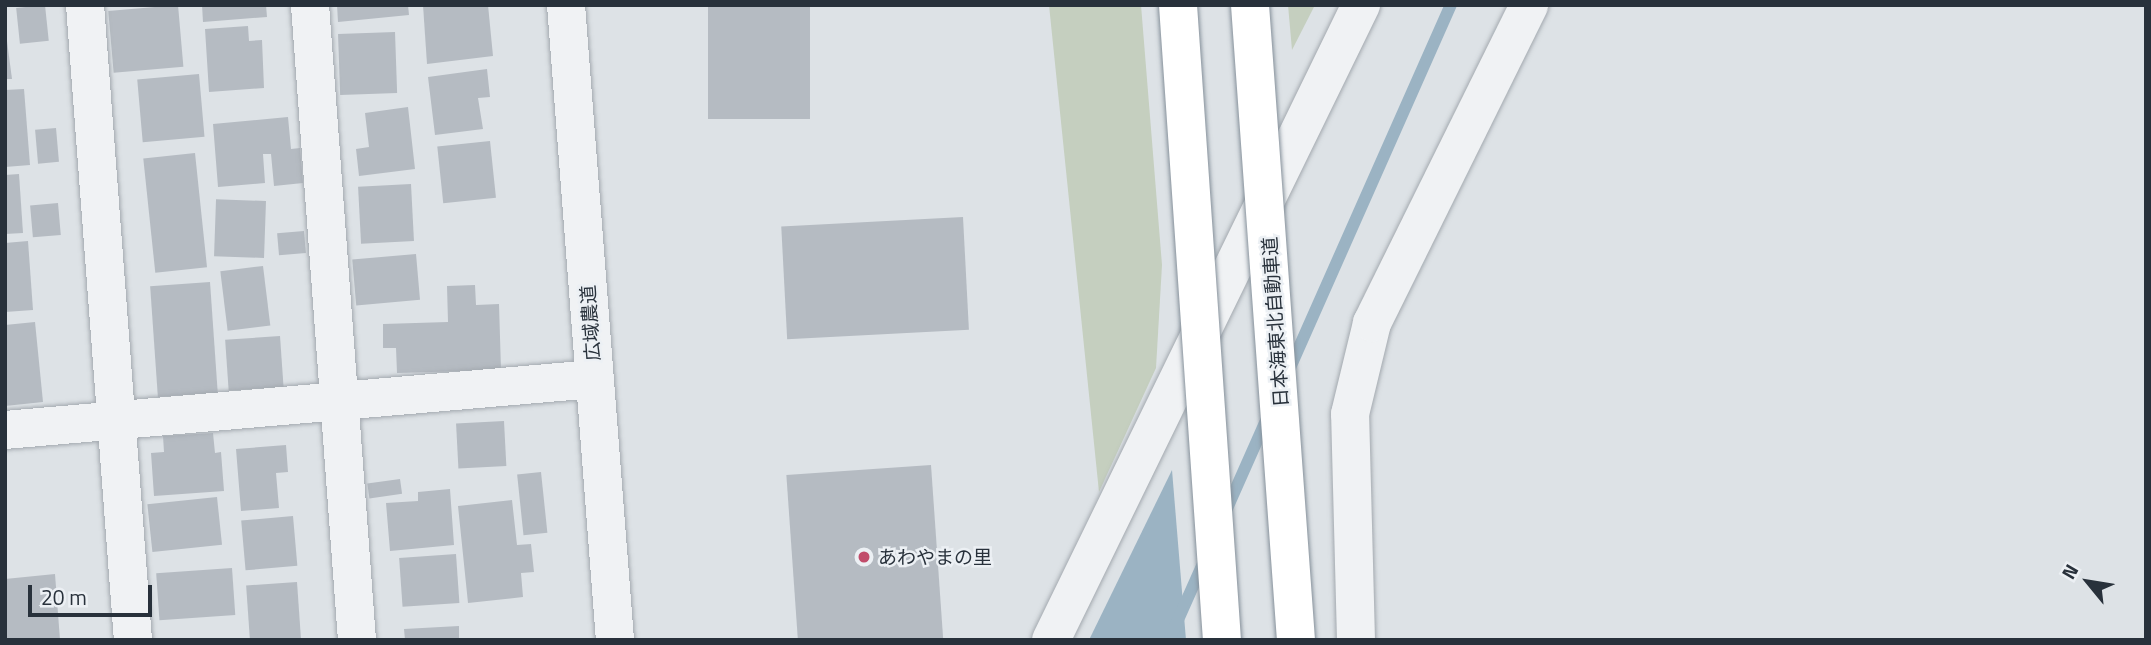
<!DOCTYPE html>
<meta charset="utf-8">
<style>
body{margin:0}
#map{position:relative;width:2151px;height:645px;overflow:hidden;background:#dde2e6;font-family:"Titillium Web","Noto Sans JP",sans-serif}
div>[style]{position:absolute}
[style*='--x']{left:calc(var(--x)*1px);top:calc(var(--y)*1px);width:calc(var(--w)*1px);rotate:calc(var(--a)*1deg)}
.green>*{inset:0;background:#c5cfbf}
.water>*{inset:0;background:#9bb3c3}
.stream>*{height:12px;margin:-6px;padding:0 6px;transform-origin:6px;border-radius:6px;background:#9bb3c3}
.building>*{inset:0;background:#b5bbc2;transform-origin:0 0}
.roads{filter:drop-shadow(0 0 2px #a3a9af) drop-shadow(0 0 2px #a3a9af)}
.minor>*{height:38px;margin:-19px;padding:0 19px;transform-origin:19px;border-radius:19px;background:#f0f2f4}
.tertiary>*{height:38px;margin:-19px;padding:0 19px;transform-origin:19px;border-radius:19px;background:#f0f2f4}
.bridges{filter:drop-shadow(0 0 2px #86919b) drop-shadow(0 0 2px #86919b)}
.motorway-bridge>*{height:38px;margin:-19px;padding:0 19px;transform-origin:19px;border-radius:19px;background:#fff}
.dots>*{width:19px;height:19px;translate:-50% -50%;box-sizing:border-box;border:4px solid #ecf0f4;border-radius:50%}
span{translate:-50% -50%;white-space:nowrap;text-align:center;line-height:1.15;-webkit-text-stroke:5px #ecf0f4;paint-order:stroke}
.street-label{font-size:19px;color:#28313b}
.poi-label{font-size:19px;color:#28313b}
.left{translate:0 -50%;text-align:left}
.frame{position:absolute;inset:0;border:7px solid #28313b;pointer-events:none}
.north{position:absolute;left:2053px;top:547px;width:70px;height:70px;-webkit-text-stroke:5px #ecf0f4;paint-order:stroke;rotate:300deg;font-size:19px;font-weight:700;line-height:28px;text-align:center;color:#28313b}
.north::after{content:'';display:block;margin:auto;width:24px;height:32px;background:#28313b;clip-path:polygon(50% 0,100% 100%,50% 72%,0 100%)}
.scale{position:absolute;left:28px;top:585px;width:124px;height:32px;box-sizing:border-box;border:4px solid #28313b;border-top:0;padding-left:9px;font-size:21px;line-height:24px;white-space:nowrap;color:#28313b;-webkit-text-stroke:5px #ecf0f4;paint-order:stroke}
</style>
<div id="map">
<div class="green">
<i style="clip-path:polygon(1049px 5px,1141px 5px,1162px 265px,1156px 368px,1099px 492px)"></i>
<i style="clip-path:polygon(1288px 5px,1315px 5px,1292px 50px)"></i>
</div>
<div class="water">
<i style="clip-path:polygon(1172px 470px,1186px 640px,1089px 640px)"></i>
</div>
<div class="stream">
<i style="--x:1289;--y:370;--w:399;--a:-66.1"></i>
<i style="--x:1225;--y:513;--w:104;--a:-66.1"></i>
<i style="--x:1169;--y:640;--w:89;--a:-66"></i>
</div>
<div class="building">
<i style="left:45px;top:5px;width:36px;height:29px;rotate:84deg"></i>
<i style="left:178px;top:5px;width:62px;height:70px;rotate:85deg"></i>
<i style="clip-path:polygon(202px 5px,266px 5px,267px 17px,203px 22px)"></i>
<i style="clip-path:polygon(337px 5px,408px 5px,409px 15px,338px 22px)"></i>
<i style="clip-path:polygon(423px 5px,488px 5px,493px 56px,427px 64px)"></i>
<i style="left:708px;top:5px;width:102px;height:114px"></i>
<i style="clip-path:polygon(5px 26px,12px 79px,5px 79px)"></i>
<i style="clip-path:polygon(248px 26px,249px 41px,262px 40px,264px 88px,209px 92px,205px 29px)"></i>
<i style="left:395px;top:32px;width:61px;height:57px;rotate:88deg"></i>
<i style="clip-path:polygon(487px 69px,490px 97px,478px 98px,483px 129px,435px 135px,428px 77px)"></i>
<i style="left:199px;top:74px;width:63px;height:62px;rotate:85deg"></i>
<i style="clip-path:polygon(24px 89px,30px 165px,5px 167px,5px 90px)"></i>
<i style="clip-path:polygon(408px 107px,415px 169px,359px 176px,356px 149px,369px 147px,365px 113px)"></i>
<i style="clip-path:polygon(288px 117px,291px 149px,300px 148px,303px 183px,274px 186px,271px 154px,263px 154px,265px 183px,218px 187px,213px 124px)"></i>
<i style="left:56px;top:128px;width:34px;height:21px;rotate:85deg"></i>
<i style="left:490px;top:141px;width:57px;height:53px;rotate:84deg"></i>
<i style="left:195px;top:153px;width:115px;height:52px;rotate:84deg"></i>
<i style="clip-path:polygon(19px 174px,23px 233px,5px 234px,5px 175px)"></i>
<i style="left:411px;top:184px;width:57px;height:53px;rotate:87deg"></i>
<i style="left:266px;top:201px;width:57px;height:50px;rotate:92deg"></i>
<i style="left:58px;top:203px;width:32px;height:28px;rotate:85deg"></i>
<i style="left:963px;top:217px;width:113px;height:182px;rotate:87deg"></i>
<i style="left:304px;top:231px;width:22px;height:27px;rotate:85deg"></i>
<i style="clip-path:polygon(28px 241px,33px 310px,5px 312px,5px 243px)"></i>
<i style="left:416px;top:254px;width:46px;height:64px;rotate:85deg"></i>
<i style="left:263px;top:266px;width:60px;height:43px;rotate:83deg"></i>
<i style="left:210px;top:282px;width:111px;height:60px;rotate:86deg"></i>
<i style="clip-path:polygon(475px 285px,476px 305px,499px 304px,501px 370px,397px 373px,396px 348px,383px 348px,383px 324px,448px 322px,447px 286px)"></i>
<i style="clip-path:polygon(35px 322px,43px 402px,5px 406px,5px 325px)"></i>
<i style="left:280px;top:336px;width:51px;height:55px;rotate:86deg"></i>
<i style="left:504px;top:421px;width:45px;height:48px;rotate:87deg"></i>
<i style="clip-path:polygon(213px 433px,215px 453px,221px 452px,224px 491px,154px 496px,151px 453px,164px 452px,163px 436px)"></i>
<i style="clip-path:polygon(286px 445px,288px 472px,276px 473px,279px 508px,241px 511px,236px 449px)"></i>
<i style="left:931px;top:465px;width:175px;height:145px;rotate:86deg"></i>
<i style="left:541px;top:472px;width:61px;height:24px;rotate:84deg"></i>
<i style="left:400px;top:479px;width:15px;height:33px;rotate:82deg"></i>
<i style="clip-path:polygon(450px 489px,454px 545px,390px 551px,386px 503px,418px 501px,418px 492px)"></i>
<i style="left:217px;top:497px;width:48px;height:70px;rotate:84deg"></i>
<i style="clip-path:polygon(512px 500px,517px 545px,531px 544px,534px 572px,521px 573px,523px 597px,468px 603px,458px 506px)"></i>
<i style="left:293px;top:516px;width:50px;height:52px;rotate:85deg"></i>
<i style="left:456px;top:554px;width:49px;height:57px;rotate:86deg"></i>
<i style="left:232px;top:568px;width:47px;height:76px;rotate:86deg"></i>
<i style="clip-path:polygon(55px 574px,60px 640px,6px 640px,5px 579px)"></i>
<i style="left:297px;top:582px;width:58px;height:51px;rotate:86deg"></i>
<i style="clip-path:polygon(459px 626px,459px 640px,405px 640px,404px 629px)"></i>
</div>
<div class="roads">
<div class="minor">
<i style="--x:85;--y:5;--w:637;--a:85.68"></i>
<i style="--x:310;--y:5;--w:637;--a:85.77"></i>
<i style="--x:5;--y:430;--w:591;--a:-4.95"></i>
<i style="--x:1051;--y:640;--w:707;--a:-63.98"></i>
<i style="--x:1356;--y:640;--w:226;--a:-91.5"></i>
<i style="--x:1350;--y:414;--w:94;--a:-76.4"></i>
<i style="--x:1372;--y:323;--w:355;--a:-63.7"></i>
</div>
<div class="tertiary">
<i style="--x:566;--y:5;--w:637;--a:85.59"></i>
</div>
</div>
<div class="bridges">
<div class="motorway-bridge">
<i style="--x:1178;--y:5;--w:637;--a:86.04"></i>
<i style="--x:1250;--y:5;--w:637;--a:85.86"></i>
</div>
</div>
<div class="dots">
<i style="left:864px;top:557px;background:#c14c6b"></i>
</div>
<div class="street-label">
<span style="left:1275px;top:322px;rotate:-94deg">日本海東北自動車道</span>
<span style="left:590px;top:323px;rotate:-94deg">広域農道</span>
</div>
<div class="poi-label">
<span class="left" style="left:878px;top:557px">あわやまの里</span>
</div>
<div class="frame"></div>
<div class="north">N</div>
<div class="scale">20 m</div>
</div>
